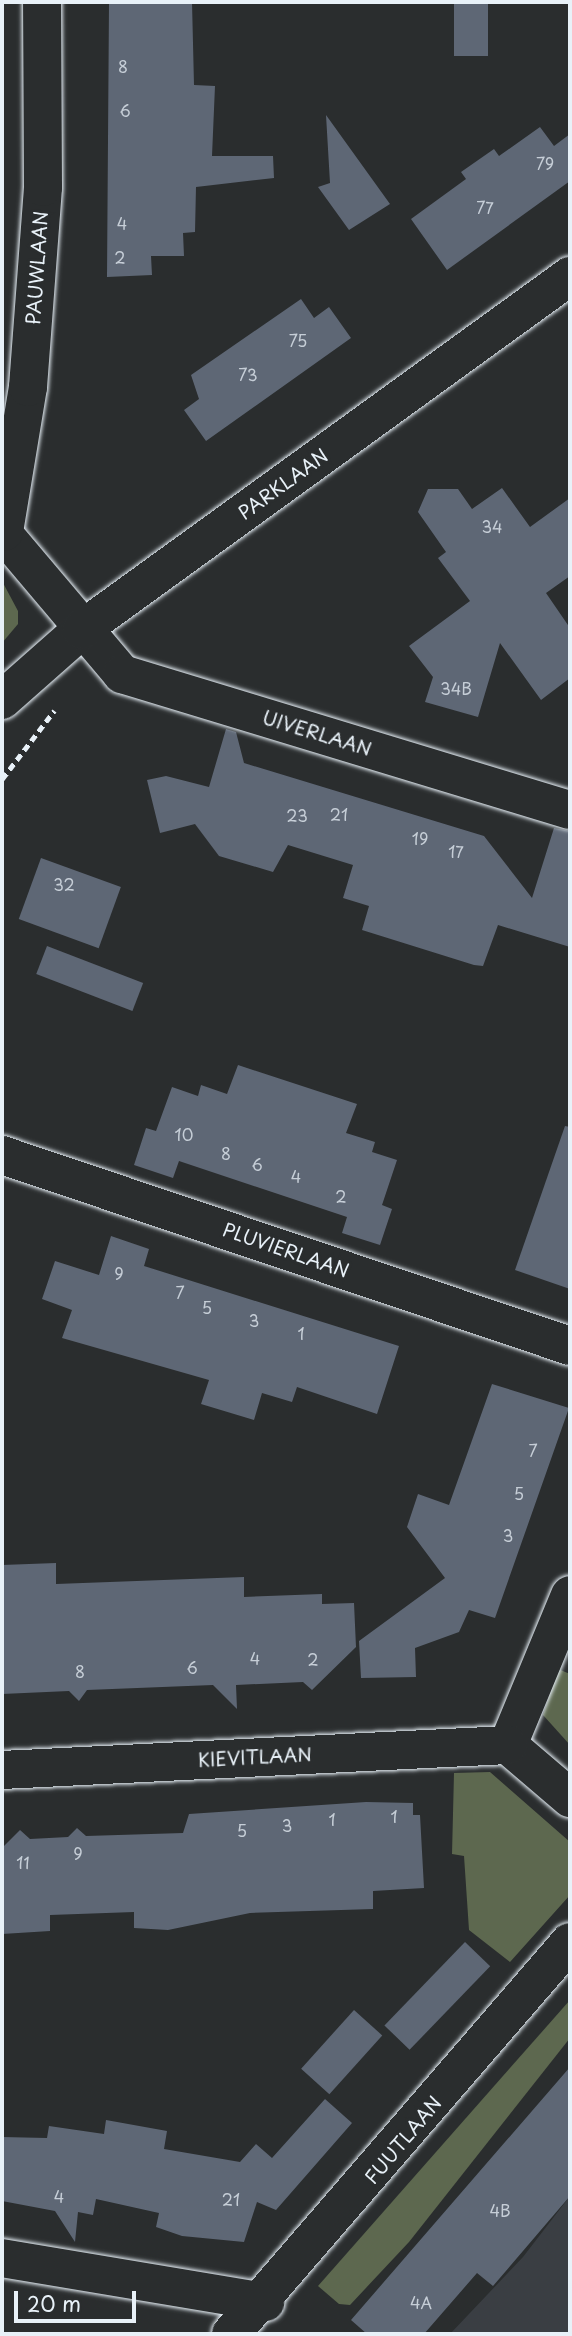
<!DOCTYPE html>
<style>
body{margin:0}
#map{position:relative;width:572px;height:2336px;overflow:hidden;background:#2a2d2e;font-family:"Playpen Sans",sans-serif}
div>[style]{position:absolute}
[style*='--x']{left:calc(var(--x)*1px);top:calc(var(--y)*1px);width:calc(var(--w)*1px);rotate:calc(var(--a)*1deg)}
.built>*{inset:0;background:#3a3e43}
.green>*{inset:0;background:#5d684f}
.building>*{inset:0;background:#5e6775;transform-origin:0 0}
.path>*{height:4.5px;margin-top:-2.25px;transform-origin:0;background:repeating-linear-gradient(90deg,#e8f1f8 0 7px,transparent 0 12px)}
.roads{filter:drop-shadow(0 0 2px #e8f1f8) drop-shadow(0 0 2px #e8f1f8)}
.minor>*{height:38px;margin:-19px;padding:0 19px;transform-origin:19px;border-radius:19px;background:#2a2d2e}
.tertiary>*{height:38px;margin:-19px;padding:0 19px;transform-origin:19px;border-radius:19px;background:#2a2d2e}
span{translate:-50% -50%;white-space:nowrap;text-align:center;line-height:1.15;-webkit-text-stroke:6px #2a2d2e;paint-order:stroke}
.number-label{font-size:16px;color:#c6ced7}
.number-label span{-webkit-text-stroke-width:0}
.street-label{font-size:19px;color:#e8f1f8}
.frame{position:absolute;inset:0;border:4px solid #e8f1f8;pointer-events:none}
.scale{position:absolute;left:14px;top:2291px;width:122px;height:32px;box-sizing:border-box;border:4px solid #e8f1f8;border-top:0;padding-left:9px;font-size:21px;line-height:24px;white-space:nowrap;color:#e8f1f8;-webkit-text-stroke:5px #2a2d2e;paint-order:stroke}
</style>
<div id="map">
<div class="built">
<i style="clip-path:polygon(570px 2196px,570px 2334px,450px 2334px,523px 2257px)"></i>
</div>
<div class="green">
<i style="clip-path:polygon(2px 581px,18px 611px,18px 624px,2px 643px)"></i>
<i style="clip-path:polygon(558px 1669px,570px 1674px,570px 1745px,543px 1715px)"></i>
<i style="clip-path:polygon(490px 1772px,570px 1842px,570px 1895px,510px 1962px,469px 1930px,464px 1856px,452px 1854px,454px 1773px)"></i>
<i style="clip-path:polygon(570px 2000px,570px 2038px,409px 2242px,350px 2305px,339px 2304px,318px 2286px)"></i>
</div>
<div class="building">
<i style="clip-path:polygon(109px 2px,192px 2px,194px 85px,215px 86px,212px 156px,273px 156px,274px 178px,196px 187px,195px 232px,183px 233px,184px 256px,151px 256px,152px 275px,107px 277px)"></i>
<i style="left:454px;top:2px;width:34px;height:54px"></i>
<i style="clip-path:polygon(326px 115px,390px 204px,349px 230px,318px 187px,330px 183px)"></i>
<i style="clip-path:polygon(540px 127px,554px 146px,570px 134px,570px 181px,447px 270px,411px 219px,466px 179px,461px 172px,494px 149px,499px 156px)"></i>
<i style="clip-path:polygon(301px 299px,314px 318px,329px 307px,351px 338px,206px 441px,184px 410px,199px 399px,191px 375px)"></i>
<i style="clip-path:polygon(502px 488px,530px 527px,570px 498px,570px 576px,546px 593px,570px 628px,570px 678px,541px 700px,500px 643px,478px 717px,425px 702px,433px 677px,409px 646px,470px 601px,438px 558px,446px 552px,418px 512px,428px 489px,458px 489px,472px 509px)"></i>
<i style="clip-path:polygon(226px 729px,236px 732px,244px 763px,484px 836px,532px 898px,554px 828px,570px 831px,570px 947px,498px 925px,483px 966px,474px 965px,362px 930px,369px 906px,343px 898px,353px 865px,288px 845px,273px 872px,219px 856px,195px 824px,160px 833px,147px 780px,166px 776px,209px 787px)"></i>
<i style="left:41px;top:858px;width:85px;height:65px;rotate:20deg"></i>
<i style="left:47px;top:946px;width:103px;height:30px;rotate:21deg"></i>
<i style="clip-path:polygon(238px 1065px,357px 1104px,346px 1133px,375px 1142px,372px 1152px,397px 1160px,382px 1205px,392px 1209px,380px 1245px,342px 1233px,347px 1217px,179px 1161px,173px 1178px,134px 1165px,146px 1128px,156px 1131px,172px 1087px,198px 1096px,201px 1085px,227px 1094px)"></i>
<i style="clip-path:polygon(565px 1126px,570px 1127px,570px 1289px,515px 1270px)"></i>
<i style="clip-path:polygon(111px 1236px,149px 1249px,144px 1266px,399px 1346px,377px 1414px,297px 1387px,292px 1402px,262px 1393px,254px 1420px,201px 1404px,209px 1380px,62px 1338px,72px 1310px,42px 1299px,55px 1261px,99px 1275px)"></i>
<i style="clip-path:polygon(492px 1384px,569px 1408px,495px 1618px,469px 1610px,459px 1632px,415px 1648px,416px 1677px,361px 1678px,359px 1641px,445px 1578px,407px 1527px,418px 1494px,449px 1505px)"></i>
<i style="clip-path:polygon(56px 1563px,56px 1584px,244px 1577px,244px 1597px,322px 1594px,322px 1604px,354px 1603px,356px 1647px,312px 1690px,303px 1682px,236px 1685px,237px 1709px,213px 1685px,87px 1690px,79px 1701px,69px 1691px,2px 1694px,2px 1565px)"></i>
<i style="clip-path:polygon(366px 1802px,413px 1803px,413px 1815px,420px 1815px,424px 1888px,373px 1891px,373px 1909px,250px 1913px,168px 1930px,134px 1928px,134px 1912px,50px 1915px,50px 1931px,2px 1934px,2px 1848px,20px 1830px,30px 1839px,68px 1837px,77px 1828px,86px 1836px,183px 1833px,189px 1814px)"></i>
<i style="left:465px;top:1942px;width:35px;height:116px;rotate:44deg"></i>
<i style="left:354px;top:2010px;width:38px;height:79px;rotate:42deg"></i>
<i style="clip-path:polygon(570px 2067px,570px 2196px,493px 2286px,477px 2273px,424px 2334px,367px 2334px,351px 2320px)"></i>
<i style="clip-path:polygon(325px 2099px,352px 2123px,276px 2210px,257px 2202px,244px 2242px,182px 2236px,156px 2227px,159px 2213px,96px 2199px,93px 2215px,78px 2212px,75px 2242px,55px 2211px,2px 2201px,2px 2137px,47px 2138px,49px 2126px,104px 2134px,106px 2120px,167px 2131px,164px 2149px,240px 2162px,256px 2144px,272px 2158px)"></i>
</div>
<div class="path">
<i style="--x:2;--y:779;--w:86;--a:-52.6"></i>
</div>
<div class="roads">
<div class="minor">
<i style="--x:2;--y:532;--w:186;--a:49.8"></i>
<i style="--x:122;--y:674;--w:468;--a:16.9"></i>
<i style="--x:4;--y:532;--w:147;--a:-80.6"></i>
<i style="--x:28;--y:387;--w:201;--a:-85.7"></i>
<i style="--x:43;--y:187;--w:185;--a:-90.3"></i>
<i style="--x:2;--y:1155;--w:599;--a:18.59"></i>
<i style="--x:508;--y:1745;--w:162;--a:-67.5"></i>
<i style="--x:508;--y:1745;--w:82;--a:40.5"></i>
<i style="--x:2;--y:1770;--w:507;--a:-2.83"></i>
<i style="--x:2;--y:2258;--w:267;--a:9.5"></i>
</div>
<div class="tertiary">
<i style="--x:2;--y:700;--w:106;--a:-41.5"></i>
<i style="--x:81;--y:630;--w:604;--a:-35.9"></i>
<i style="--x:231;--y:2334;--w:518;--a:-49.15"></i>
</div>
</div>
<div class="number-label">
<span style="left:123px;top:66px">8</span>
<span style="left:125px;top:110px">6</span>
<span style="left:545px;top:163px">79</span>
<span style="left:485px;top:207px">77</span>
<span style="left:122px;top:223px">4</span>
<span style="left:120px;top:257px">2</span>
<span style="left:298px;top:340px">75</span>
<span style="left:248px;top:374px">73</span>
<span style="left:492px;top:526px">34</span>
<span style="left:456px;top:688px">34B</span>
<span style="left:339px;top:814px">21</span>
<span style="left:297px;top:815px">23</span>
<span style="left:420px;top:838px">19</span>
<span style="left:456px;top:851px">17</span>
<span style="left:64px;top:884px">32</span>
<span style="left:184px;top:1134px">10</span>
<span style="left:226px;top:1153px">8</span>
<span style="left:257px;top:1164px">6</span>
<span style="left:296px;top:1176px">4</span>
<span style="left:341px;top:1196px">2</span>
<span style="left:119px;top:1273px">9</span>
<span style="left:180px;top:1292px">7</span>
<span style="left:207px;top:1307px">5</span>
<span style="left:254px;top:1320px">3</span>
<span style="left:301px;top:1333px">1</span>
<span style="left:533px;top:1450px">7</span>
<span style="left:519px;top:1493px">5</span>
<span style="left:508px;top:1535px">3</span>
<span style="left:255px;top:1658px">4</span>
<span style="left:313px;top:1659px">2</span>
<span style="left:192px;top:1667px">6</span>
<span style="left:80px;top:1671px">8</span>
<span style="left:394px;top:1816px">1</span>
<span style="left:332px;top:1819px">1</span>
<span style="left:287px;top:1825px">3</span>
<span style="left:242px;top:1830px">5</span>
<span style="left:78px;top:1853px">9</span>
<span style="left:23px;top:1862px">11</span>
<span style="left:59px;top:2196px">4</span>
<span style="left:231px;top:2199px">21</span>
<span style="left:500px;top:2210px">4B</span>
<span style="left:421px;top:2302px">4A</span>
</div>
<div class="street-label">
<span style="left:37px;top:268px;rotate:-86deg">PAUWLAAN</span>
<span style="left:283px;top:484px;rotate:-36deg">PARKLAAN</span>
<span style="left:317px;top:733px;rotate:17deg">UIVERLAAN</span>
<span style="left:286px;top:1250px;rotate:19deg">PLUVIERLAAN</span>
<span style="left:255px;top:1757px;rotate:-3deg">KIEVITLAAN</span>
<span style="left:403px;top:2140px;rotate:-50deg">FUUTLAAN</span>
</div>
<div class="frame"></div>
<div class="scale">20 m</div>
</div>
